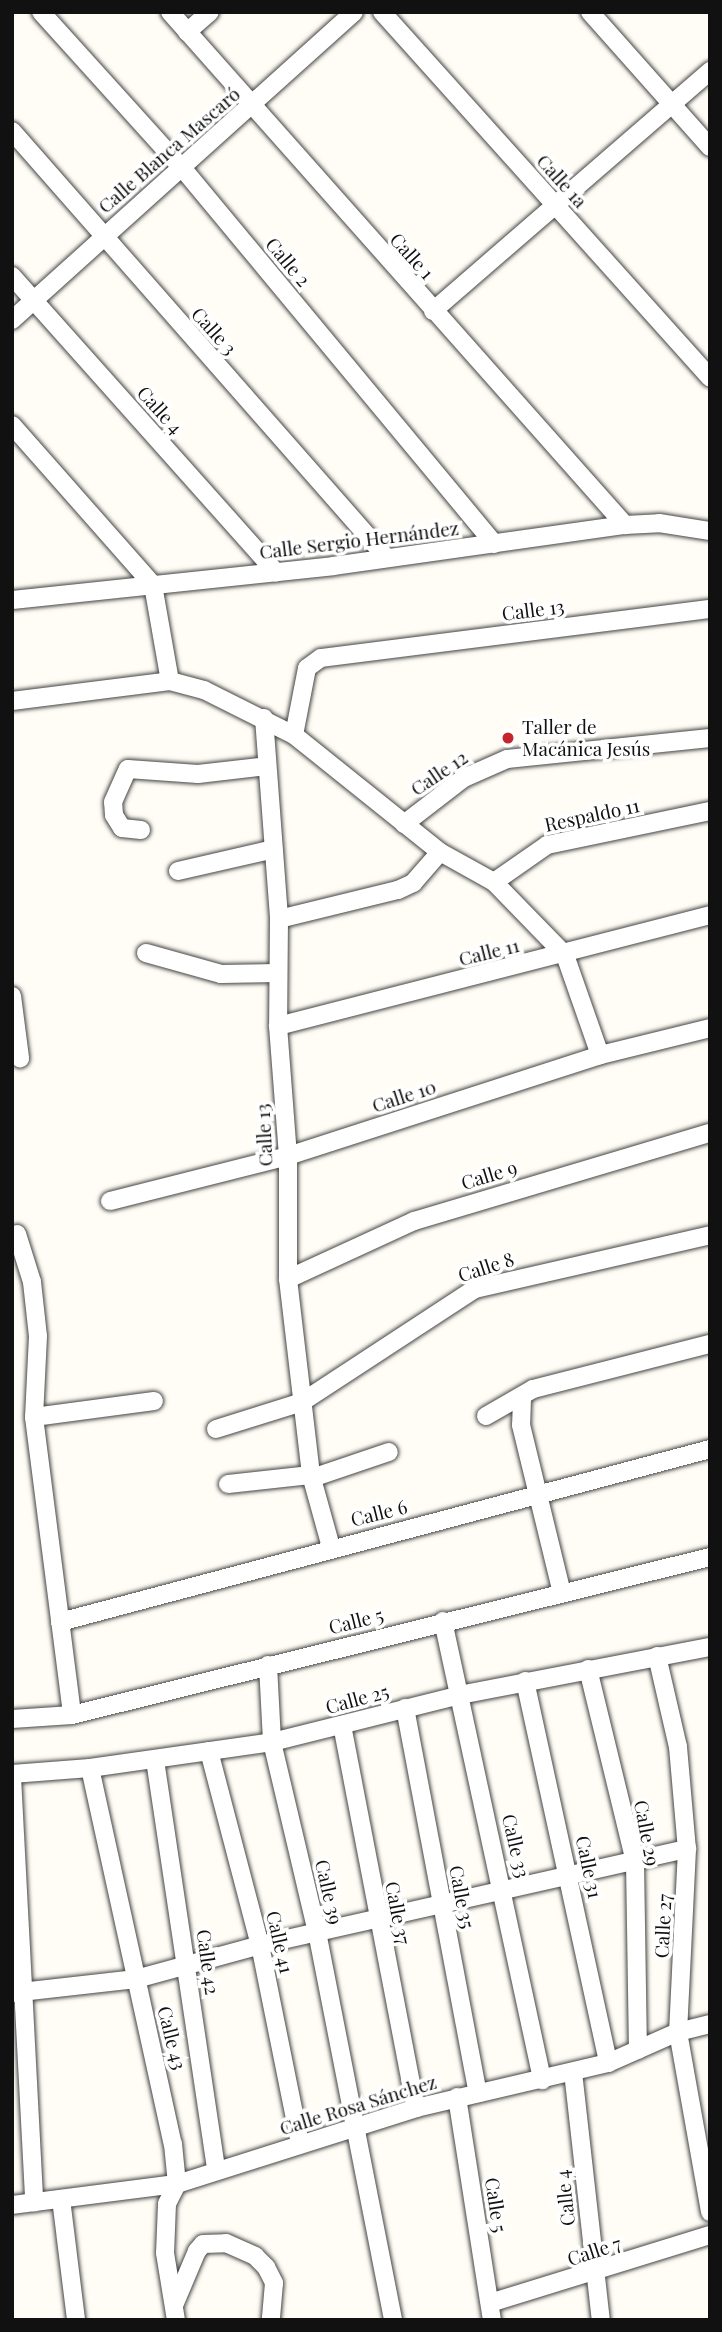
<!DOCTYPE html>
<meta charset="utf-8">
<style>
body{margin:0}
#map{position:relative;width:722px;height:2332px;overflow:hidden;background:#fffdf5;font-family:"Playfair Display",serif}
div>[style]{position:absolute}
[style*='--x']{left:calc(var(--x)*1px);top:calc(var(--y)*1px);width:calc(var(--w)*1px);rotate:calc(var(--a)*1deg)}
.roads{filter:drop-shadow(0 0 2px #444) drop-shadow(0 0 2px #444)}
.street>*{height:18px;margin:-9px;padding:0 9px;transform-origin:9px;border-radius:9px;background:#fff}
.dots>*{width:19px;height:19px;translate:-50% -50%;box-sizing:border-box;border:4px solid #fff;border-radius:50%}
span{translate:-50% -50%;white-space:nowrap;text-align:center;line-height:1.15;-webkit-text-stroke:7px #fff;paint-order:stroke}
.street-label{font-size:19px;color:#111}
.poi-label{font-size:19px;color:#111}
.left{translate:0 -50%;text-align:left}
.frame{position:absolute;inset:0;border:14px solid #111;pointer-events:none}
</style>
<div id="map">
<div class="roads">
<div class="street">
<i style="--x:41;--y:12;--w:213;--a:47.9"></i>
<i style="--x:184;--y:170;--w:486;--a:50.3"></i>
<i style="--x:170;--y:12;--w:686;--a:48.43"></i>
<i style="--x:382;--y:12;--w:491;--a:48.1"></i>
<i style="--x:590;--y:12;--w:181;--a:48.4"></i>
<i style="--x:187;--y:32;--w:30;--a:-41"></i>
<i style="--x:12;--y:131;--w:567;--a:48.72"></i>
<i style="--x:12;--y:276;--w:397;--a:48.3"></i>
<i style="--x:433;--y:311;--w:367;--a:-40.9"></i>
<i style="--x:12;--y:320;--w:460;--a:-42"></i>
<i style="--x:12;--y:425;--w:213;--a:48.6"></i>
<i style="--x:153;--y:585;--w:97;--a:80"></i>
<i style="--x:12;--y:600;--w:323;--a:-6"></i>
<i style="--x:333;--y:566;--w:295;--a:-8"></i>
<i style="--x:625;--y:525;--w:34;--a:-3"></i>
<i style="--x:659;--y:523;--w:52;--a:8.9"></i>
<i style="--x:12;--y:701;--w:159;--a:-7.2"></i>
<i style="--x:170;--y:681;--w:35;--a:15"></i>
<i style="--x:204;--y:690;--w:101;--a:26.6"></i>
<i style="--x:294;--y:735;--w:187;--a:38.7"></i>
<i style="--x:440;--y:852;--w:62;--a:29.1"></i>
<i style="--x:494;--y:882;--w:102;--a:45.8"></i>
<i style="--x:565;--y:955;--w:106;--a:70.7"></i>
<i style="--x:264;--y:718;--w:202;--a:85.7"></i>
<i style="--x:279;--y:919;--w:107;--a:90.5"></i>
<i style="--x:278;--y:1026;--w:130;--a:85.6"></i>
<i style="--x:288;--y:1156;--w:123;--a:90"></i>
<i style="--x:288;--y:1279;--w:197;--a:83.3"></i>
<i style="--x:311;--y:1475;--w:75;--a:74.5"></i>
<i style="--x:294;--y:735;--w:68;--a:-79"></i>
<i style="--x:307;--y:668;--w:17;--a:-36"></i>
<i style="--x:321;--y:658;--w:392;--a:-7.2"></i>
<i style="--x:404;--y:824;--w:76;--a:-37.5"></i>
<i style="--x:464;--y:778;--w:47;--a:-23.8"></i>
<i style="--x:507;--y:759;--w:204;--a:-5.9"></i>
<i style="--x:141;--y:830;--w:19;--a:-174"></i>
<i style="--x:122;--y:828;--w:15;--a:-122"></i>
<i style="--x:114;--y:815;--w:13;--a:-94"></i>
<i style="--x:113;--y:802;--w:36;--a:-66"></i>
<i style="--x:128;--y:769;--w:70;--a:4.1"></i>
<i style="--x:198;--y:774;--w:69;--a:-6.6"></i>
<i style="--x:178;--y:871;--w:98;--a:-12.9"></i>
<i style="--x:494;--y:882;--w:65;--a:-34.9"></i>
<i style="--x:547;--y:845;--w:167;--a:-11.8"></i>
<i style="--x:279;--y:919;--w:122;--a:-13.7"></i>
<i style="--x:398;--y:890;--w:17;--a:-25"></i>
<i style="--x:413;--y:883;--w:41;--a:-48.9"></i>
<i style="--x:146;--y:953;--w:78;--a:15.6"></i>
<i style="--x:221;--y:974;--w:57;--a:-1"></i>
<i style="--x:12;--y:996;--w:63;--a:82.6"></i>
<i style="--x:278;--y:1026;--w:446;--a:-14.4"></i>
<i style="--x:110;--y:1201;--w:184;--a:-14.2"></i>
<i style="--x:288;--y:1156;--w:328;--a:-17.9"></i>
<i style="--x:600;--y:1055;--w:113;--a:-13.8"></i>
<i style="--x:17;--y:1234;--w:50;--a:72.6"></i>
<i style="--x:32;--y:1282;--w:54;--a:83.7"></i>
<i style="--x:38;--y:1336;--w:81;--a:92.8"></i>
<i style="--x:34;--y:1417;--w:300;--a:82.7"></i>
<i style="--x:288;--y:1279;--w:139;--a:-24.7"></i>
<i style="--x:414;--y:1221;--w:309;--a:-16.6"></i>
<i style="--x:522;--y:1399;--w:26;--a:92"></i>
<i style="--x:521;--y:1425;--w:173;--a:76.3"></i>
<i style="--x:486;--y:1416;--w:54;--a:-29.9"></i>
<i style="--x:533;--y:1389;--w:183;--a:-14.3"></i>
<i style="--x:34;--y:1417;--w:121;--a:-7.6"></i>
<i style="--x:216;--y:1429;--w:90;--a:-17.4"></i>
<i style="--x:302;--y:1402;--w:207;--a:-33.2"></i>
<i style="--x:475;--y:1289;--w:241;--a:-12.9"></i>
<i style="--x:312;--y:1478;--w:81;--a:-18.7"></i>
<i style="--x:228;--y:1484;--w:83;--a:-6.2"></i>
<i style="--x:443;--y:1621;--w:470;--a:77.8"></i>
<i style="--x:60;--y:1622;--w:673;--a:-14.9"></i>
<i style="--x:657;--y:1656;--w:93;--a:77"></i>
<i style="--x:678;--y:1747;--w:102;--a:85"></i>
<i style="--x:687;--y:1849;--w:183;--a:92.8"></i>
<i style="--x:678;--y:2032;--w:183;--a:79.9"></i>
<i style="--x:268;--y:1665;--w:77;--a:87"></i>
<i style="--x:272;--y:1742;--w:195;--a:76.7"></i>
<i style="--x:317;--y:1932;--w:395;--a:78.9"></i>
<i style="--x:588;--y:1669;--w:199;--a:76.3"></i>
<i style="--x:635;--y:1862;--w:188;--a:89.1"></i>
<i style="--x:525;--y:1681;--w:391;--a:77.7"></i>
<i style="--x:405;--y:1708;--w:392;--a:79.3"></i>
<i style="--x:12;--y:1719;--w:60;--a:-3.8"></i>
<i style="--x:72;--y:1715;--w:657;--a:-13.91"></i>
<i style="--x:342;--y:1725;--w:390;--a:79.1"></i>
<i style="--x:209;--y:1751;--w:201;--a:75.3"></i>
<i style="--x:260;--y:1945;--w:203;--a:78.6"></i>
<i style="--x:155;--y:1760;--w:415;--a:81.5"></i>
<i style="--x:90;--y:1768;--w:385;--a:77.6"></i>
<i style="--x:173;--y:2144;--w:40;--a:84.3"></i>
<i style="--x:177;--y:2184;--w:22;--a:117"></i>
<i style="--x:167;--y:2204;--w:49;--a:92.3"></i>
<i style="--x:165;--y:2253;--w:68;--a:80.7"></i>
<i style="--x:12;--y:1774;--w:78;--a:-4.4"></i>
<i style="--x:90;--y:1768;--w:184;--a:-8.1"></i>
<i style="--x:272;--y:1742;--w:194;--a:-14"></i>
<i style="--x:460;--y:1695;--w:255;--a:-10.9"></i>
<i style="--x:12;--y:1777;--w:426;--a:87"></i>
<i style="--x:12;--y:1993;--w:125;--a:-6.4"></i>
<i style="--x:136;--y:1979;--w:129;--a:-15.3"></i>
<i style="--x:260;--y:1945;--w:438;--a:-12.7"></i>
<i style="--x:573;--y:2072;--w:250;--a:83.6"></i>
<i style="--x:457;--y:2097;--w:226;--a:81.1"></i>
<i style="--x:61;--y:2199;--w:122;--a:82.9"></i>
<i style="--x:12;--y:2205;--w:166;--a:-7.3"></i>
<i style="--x:177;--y:2184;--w:251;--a:-17.6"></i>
<i style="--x:416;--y:2108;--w:197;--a:-13.2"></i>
<i style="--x:608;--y:2063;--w:77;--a:-23.9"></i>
<i style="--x:678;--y:2032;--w:33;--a:-14"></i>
<i style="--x:175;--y:2303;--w:56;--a:-67.1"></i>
<i style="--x:197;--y:2251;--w:9;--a:-49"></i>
<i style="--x:203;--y:2244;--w:23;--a:-2"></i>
<i style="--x:226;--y:2243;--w:32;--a:24"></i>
<i style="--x:255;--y:2256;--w:16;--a:45"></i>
<i style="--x:266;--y:2267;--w:18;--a:63"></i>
<i style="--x:274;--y:2283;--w:37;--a:95"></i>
<i style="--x:490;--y:2303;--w:230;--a:-17.2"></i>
</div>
</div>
<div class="dots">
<i style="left:508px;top:738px;background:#c4262e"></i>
</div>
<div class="street-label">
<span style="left:169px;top:150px;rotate:-41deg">Calle Blanca Mascaró</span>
<span style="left:562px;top:181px;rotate:48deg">Calle 1a</span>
<span style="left:412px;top:256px;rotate:48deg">Calle 1</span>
<span style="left:288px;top:262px;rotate:50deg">Calle 2</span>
<span style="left:214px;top:331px;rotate:48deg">Calle 3</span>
<span style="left:160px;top:410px;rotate:48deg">Calle 4</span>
<span style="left:359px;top:540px;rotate:-7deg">Calle Sergio Hernández</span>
<span style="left:533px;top:610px;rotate:-7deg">Calle 13</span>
<span style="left:439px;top:773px;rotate:-34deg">Calle 12</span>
<span style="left:592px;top:815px;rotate:-12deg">Respaldo 11</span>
<span style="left:489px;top:952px;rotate:-14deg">Calle 11</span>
<span style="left:404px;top:1096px;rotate:-18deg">Calle 10</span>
<span style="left:264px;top:1135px;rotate:-93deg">Calle 13</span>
<span style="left:489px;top:1175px;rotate:-17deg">Calle 9</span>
<span style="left:486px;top:1267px;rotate:-18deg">Calle 8</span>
<span style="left:379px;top:1513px;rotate:-14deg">Calle 6</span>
<span style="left:356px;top:1621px;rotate:-14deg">Calle 5</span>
<span style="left:357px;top:1699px;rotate:-15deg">Calle 25</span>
<span style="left:647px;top:1833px;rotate:79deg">Calle 29</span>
<span style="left:516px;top:1846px;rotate:77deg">Calle 33</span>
<span style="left:589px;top:1867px;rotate:78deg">Calle 31</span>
<span style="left:329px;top:1892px;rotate:77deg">Calle 39</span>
<span style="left:462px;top:1897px;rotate:79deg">Calle 35</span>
<span style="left:398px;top:1913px;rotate:79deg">Calle 37</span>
<span style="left:663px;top:1926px;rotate:-87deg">Calle 27</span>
<span style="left:280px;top:1942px;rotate:77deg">Calle 41</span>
<span style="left:208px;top:1962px;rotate:82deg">Calle 42</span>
<span style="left:172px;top:2038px;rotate:76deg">Calle 43</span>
<span style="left:358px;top:2105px;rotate:-17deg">Calle Rosa Sánchez</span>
<span style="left:565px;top:2198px;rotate:-96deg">Calle 4</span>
<span style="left:496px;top:2205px;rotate:81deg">Calle 5</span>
<span style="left:594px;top:2251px;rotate:-18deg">Calle 7</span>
</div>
<div class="poi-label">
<span class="left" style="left:522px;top:738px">Taller de<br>Macánica Jesús</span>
</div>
<div class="frame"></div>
</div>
